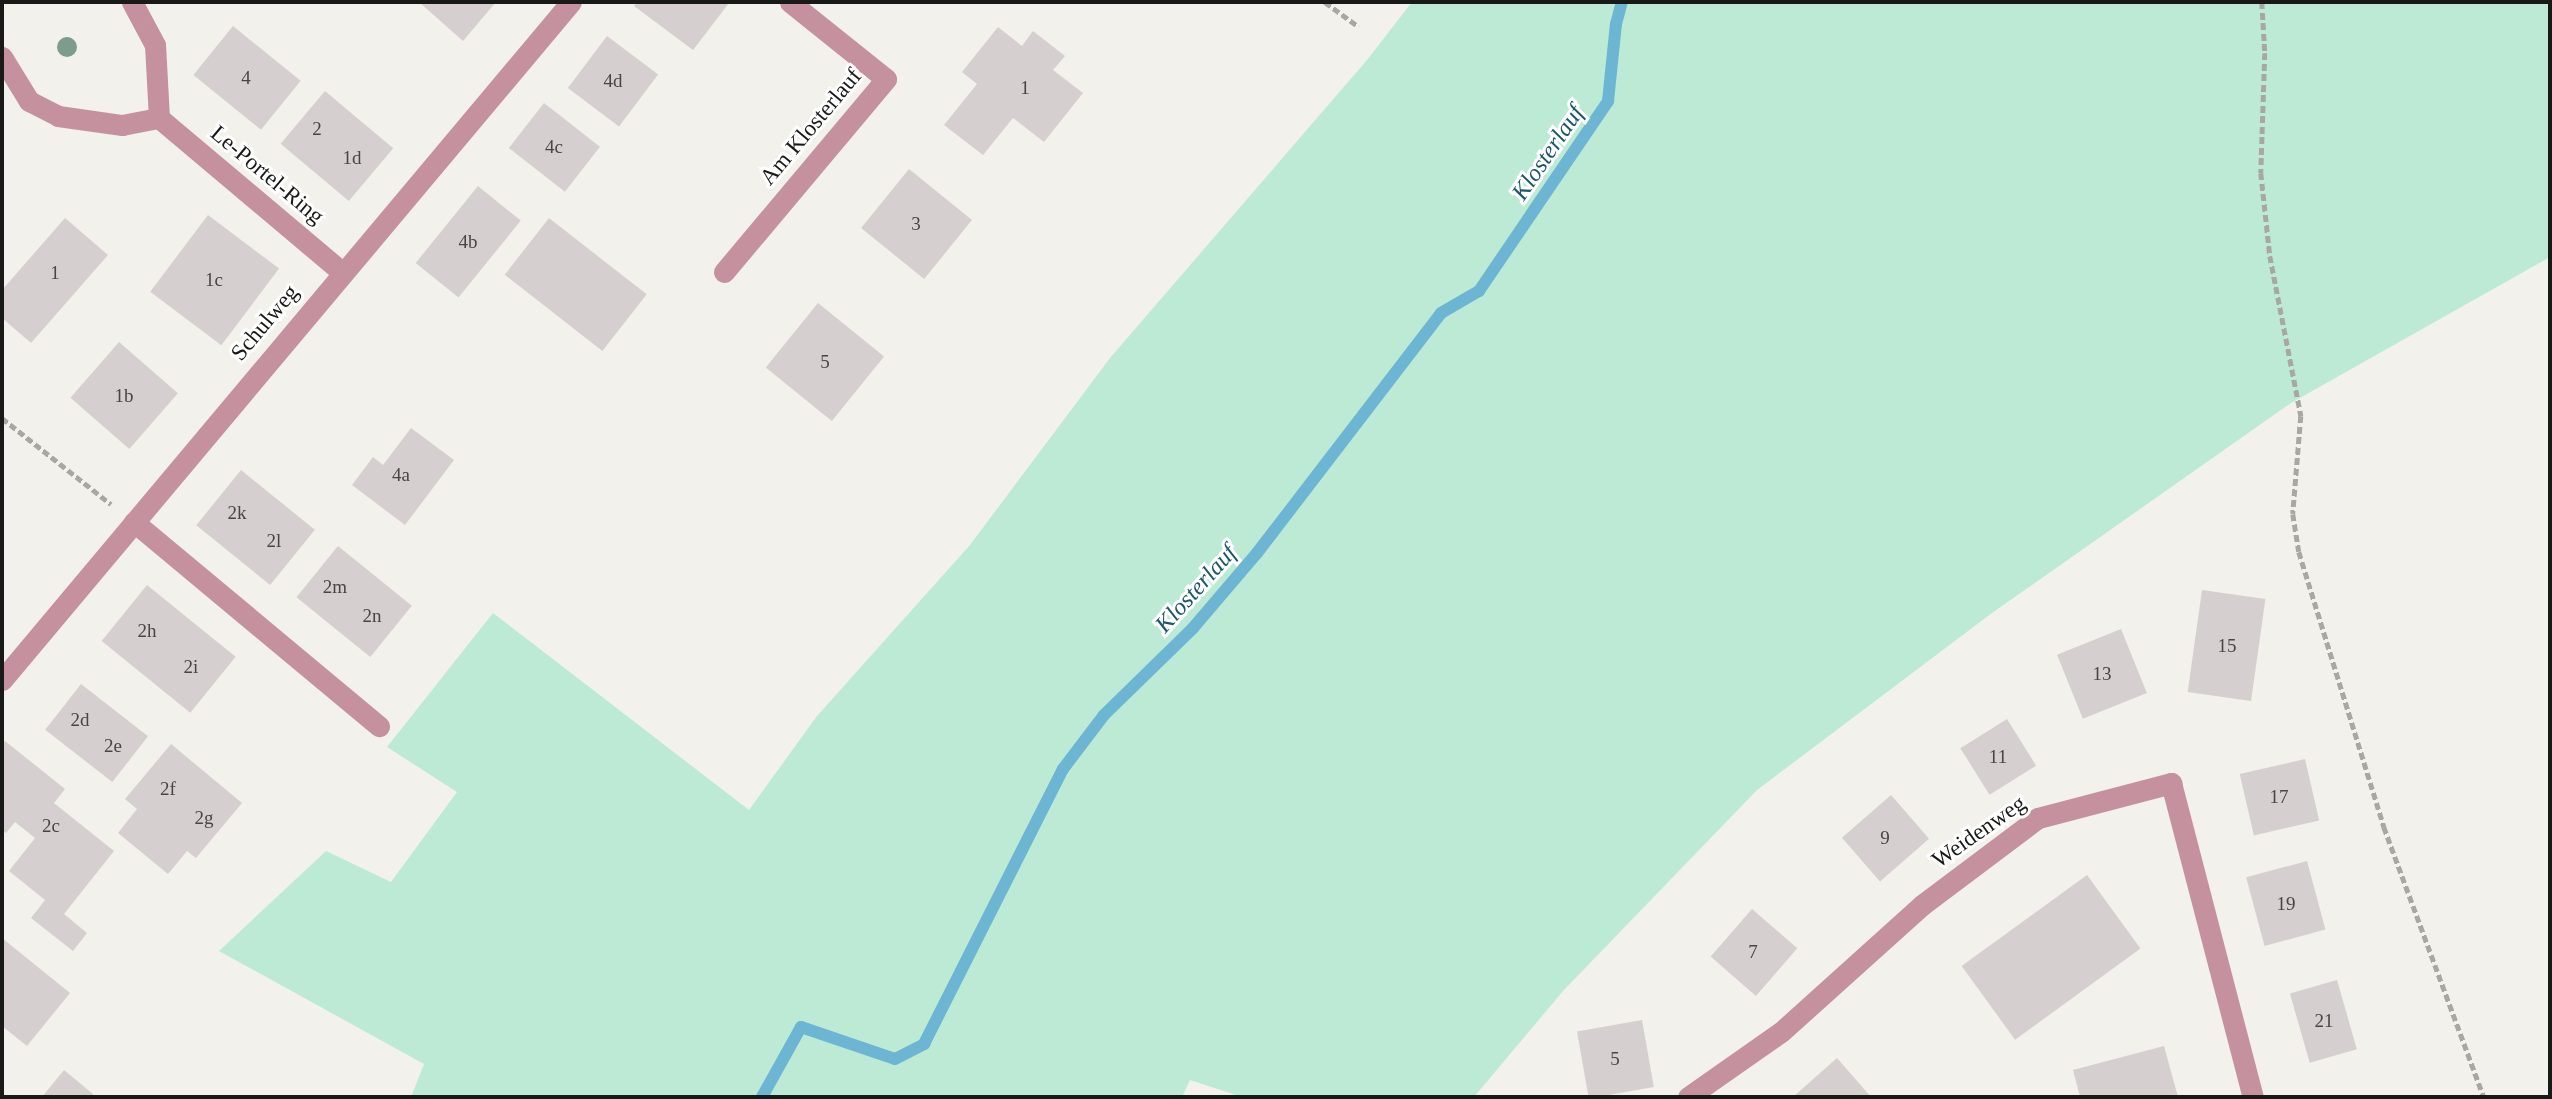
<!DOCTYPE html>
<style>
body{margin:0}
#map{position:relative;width:2552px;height:1099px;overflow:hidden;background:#f2f1eb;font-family:Georgia,serif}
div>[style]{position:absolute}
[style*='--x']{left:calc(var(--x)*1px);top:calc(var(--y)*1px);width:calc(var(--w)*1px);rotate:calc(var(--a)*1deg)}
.green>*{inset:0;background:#bdead5}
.stream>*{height:12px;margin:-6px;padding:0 6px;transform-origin:6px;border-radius:6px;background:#6cb5d3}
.building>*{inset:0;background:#d6cfcf;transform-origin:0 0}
.path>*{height:4.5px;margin-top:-2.25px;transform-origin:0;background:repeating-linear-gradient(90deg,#a8a8a3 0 7px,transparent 0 10.5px)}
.minor>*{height:21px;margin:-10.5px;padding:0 10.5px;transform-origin:10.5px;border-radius:10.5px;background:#c5919e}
.trees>*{width:20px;height:20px;margin:-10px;border-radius:50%;background:#7d9c8d}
span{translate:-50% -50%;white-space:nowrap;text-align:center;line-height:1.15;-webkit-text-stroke:6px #fff;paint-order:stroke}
.number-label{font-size:19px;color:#484645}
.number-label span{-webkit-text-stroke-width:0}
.street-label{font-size:23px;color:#191917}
.water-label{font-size:24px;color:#1b566b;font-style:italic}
.frame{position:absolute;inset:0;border:4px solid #191917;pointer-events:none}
</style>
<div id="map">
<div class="green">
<i style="clip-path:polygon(1412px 2px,2550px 2px,2550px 257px,2291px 403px,1992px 613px,1757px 790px,1563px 991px,1474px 1097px,1242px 1097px,1190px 1080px,1182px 1097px,411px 1097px,424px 1064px,219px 951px,326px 851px,391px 882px,457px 792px,387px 747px,493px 613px,749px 810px,817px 716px,970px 545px,1110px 358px,1367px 60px)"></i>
</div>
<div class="stream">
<i style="--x:762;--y:1097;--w:80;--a:-60.9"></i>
<i style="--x:801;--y:1027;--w:99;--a:18.8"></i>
<i style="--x:895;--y:1059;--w:33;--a:-27"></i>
<i style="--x:924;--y:1044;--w:308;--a:-63.2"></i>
<i style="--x:1063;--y:769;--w:68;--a:-52.8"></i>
<i style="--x:1104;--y:715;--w:124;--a:-44.3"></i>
<i style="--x:1193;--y:628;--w:99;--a:-49.5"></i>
<i style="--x:1257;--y:553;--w:302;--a:-52.5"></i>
<i style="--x:1441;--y:313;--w:44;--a:-30.1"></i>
<i style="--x:1479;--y:291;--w:230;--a:-55.8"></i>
<i style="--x:1608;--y:101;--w:77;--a:-84.1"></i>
<i style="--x:1616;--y:24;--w:23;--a:-75"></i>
</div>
<div class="building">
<i style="clip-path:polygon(419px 2px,496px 2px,463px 41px)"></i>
<i style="clip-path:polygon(637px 2px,727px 2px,729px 3px,693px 50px,634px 6px)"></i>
<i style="left:233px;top:26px;width:87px;height:63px;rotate:39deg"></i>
<i style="clip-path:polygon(998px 27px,1022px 46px,1033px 31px,1065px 56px,1053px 70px,1083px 93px,1044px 142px,1013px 118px,983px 155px,944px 125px,977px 84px,962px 72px)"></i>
<i style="left:607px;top:36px;width:64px;height:65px;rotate:37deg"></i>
<i style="left:325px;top:91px;width:89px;height:69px;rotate:40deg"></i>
<i style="left:544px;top:103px;width:71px;height:57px;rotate:38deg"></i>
<i style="left:909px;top:169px;width:81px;height:76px;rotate:39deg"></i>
<i style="left:478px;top:186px;width:55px;height:99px;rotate:39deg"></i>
<i style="left:208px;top:215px;width:89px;height:96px;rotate:37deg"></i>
<i style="clip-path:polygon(65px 218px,108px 255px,31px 343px,2px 318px,2px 290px)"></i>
<i style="left:549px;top:218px;width:124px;height:72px;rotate:38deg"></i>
<i style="left:818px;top:303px;width:85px;height:83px;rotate:39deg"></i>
<i style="left:119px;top:342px;width:78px;height:74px;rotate:41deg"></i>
<i style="clip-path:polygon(411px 428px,454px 460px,405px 525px,352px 485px,373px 457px,383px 465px)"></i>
<i style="left:241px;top:470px;width:95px;height:71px;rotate:39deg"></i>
<i style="left:338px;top:546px;width:95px;height:66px;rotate:39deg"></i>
<i style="left:147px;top:585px;width:114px;height:72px;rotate:39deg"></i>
<i style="left:2202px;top:590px;width:64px;height:103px;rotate:8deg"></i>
<i style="left:2121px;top:629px;width:69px;height:69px;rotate:68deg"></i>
<i style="left:81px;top:684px;width:85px;height:58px;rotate:38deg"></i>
<i style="left:2007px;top:719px;width:55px;height:55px;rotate:58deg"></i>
<i style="clip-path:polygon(5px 741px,65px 789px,54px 803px,114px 851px,64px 914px,87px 933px,73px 951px,31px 918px,45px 900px,9px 871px,35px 838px,15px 822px,6px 833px,2px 830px,2px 745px)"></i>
<i style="clip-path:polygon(171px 744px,242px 803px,196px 858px,187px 851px,168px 874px,118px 833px,137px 809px,125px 799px)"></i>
<i style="left:2305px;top:759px;width:63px;height:67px;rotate:77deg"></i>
<i style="left:1891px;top:795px;width:58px;height:65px;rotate:49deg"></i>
<i style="left:2307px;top:861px;width:71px;height:63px;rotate:75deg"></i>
<i style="left:2087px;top:875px;width:91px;height:155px;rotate:54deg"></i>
<i style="left:1752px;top:909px;width:60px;height:63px;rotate:41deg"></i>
<i style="clip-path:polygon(2px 938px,70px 993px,27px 1046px,2px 1026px)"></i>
<i style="left:2337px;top:980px;width:72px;height:49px;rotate:74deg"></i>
<i style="left:1642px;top:1020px;width:68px;height:66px;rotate:80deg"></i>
<i style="clip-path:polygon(2164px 1046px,2178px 1097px,2080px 1097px,2073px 1070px)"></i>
<i style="clip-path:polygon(1837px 1058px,1871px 1097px,1793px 1097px)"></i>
<i style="clip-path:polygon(64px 1070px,93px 1094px,91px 1097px,42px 1097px)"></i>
</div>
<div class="path">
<i style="--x:1325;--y:2;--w:42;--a:36.3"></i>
<i style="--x:2262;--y:2;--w:51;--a:86.6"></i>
<i style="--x:2265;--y:53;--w:120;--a:91.9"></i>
<i style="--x:2261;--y:173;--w:83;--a:83.8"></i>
<i style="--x:2270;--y:256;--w:163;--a:79"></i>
<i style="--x:2301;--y:416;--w:98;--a:94.7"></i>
<i style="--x:2293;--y:514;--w:38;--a:81"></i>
<i style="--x:2299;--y:552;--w:288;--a:72.8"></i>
<i style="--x:2384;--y:827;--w:288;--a:69.7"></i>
<i style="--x:2;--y:418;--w:139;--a:38.3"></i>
</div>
<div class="minor">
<i style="--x:2;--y:57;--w:52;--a:58.5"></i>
<i style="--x:29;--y:101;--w:33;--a:27"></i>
<i style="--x:58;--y:116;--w:65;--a:8"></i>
<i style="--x:122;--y:125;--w:38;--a:-11"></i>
<i style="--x:159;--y:118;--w:73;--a:-93.1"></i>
<i style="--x:155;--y:45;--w:49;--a:-118.1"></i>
<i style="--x:159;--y:118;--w:239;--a:40.1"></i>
<i style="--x:724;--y:272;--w:252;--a:-50"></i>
<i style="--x:886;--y:79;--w:123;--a:-141.3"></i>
<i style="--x:134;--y:522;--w:319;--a:39.8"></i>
<i style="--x:2;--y:680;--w:885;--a:-50"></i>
<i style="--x:1688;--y:1097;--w:113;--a:-35"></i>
<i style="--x:1781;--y:1032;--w:190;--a:-42"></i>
<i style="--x:1922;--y:905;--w:145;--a:-36.9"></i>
<i style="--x:2038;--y:818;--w:138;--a:-14.7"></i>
<i style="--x:2171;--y:783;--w:325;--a:75.4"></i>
</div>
<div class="trees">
<i style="left:67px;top:47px"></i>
</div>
<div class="number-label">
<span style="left:246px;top:78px">4</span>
<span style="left:613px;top:81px">4d</span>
<span style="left:1025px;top:88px">1</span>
<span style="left:317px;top:129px">2</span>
<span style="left:554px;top:147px">4c</span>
<span style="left:352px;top:158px">1d</span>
<span style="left:916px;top:224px">3</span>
<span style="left:468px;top:242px">4b</span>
<span style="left:55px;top:273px">1</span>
<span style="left:214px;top:280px">1c</span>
<span style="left:825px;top:362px">5</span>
<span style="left:124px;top:396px">1b</span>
<span style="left:401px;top:475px">4a</span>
<span style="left:237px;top:513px">2k</span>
<span style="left:274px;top:541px">2l</span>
<span style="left:335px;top:587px">2m</span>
<span style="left:372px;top:616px">2n</span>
<span style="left:147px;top:631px">2h</span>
<span style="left:2227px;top:646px">15</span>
<span style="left:191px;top:667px">2i</span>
<span style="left:2102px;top:674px">13</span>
<span style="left:80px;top:720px">2d</span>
<span style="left:113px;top:746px">2e</span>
<span style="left:1998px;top:757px">11</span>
<span style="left:168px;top:789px">2f</span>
<span style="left:2279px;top:797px">17</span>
<span style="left:204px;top:818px">2g</span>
<span style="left:51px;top:826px">2c</span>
<span style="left:1885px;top:838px">9</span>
<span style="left:2286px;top:904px">19</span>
<span style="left:1753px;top:952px">7</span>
<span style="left:2324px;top:1021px">21</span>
<span style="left:1615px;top:1059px">5</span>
</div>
<div class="street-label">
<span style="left:811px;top:127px;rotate:-50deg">Am Klosterlauf</span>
<span style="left:267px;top:175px;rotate:40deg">Le-Portel-Ring</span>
<span style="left:265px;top:323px;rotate:-50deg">Schulweg</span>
<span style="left:1979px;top:832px;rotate:-35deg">Weidenweg</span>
</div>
<div class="water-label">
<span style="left:1548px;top:153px;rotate:-56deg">Klosterlauf</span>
<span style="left:1196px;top:589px;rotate:-48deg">Klosterlauf</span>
</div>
<div class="frame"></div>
</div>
